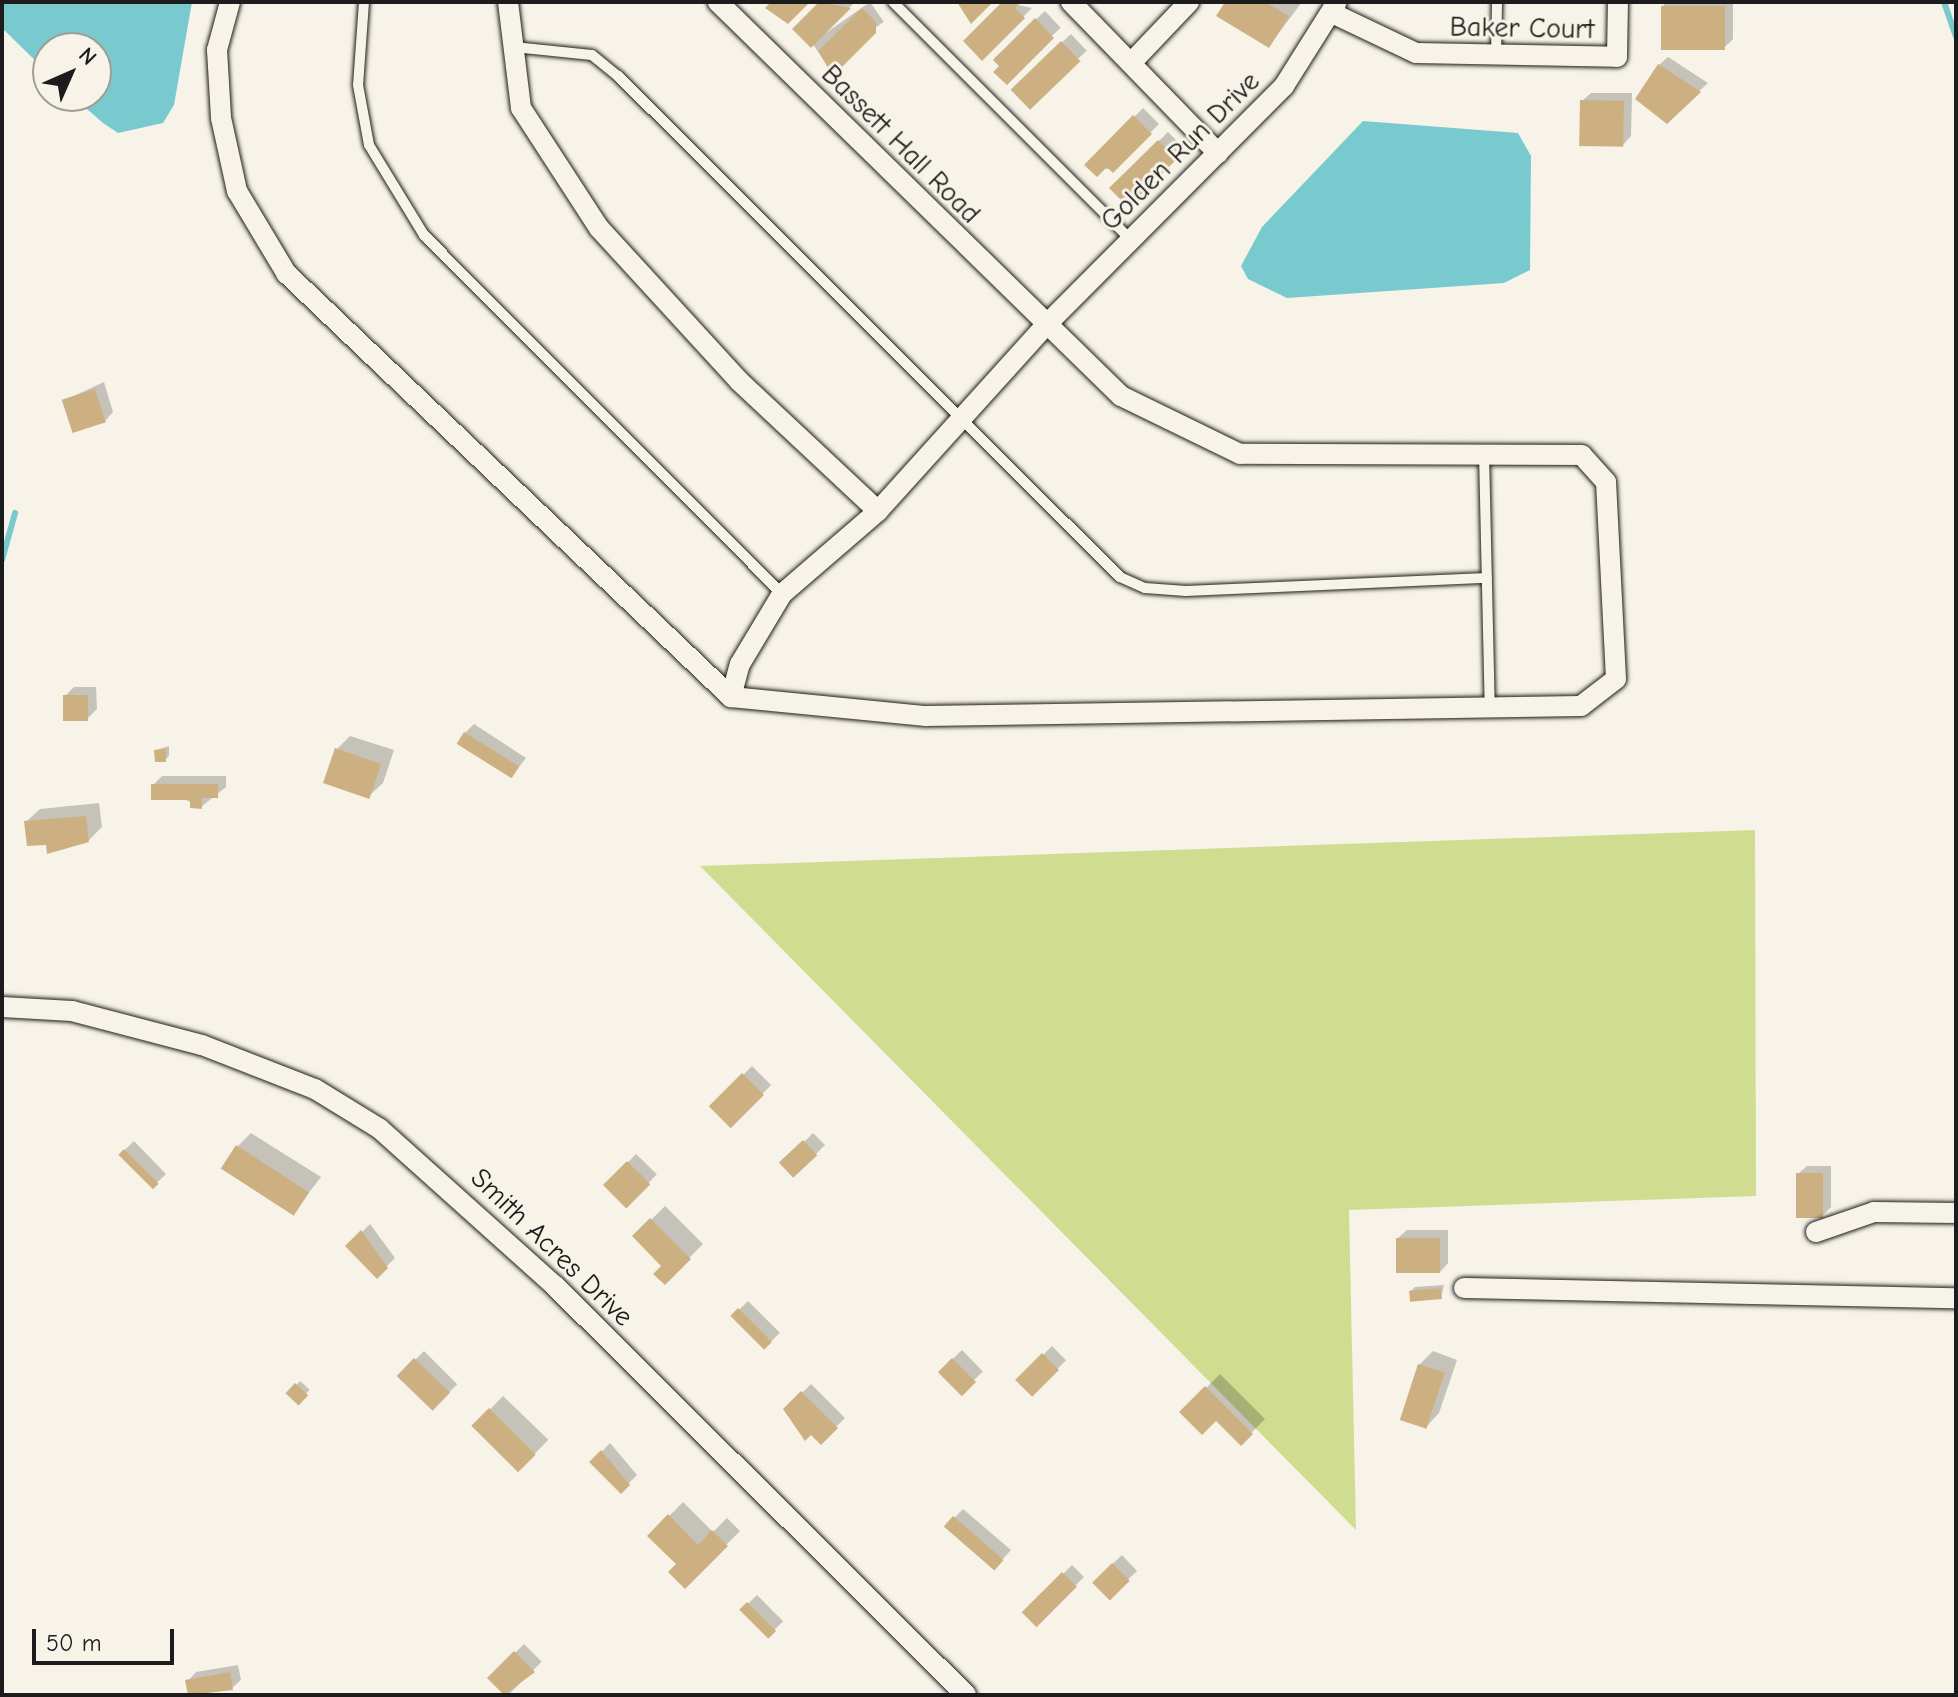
<!DOCTYPE html>
<style>
body{margin:0}
#map{position:relative;width:1958px;height:1697px;overflow:hidden;background:#f7f3e8;font-family:"Comic Neue",sans-serif}
div>[style]{position:absolute}
[style*='--x']{left:calc(var(--x)*1px);top:calc(var(--y)*1px);width:calc(var(--w)*1px);rotate:calc(var(--a)*1deg)}
.green>*{inset:0;background:#d0dd91}
.water>*{inset:0;background:#78cacf}
.shadow>*{inset:0;background:#0003;transform-origin:0 0}
.stream>*{height:6px;margin:-3px;padding:0 3px;transform-origin:3px;border-radius:3px;background:#78cacf}
.building>*{inset:0;background:#cdb082;transform-origin:0 0}
.roads{filter:drop-shadow(0 0 2px #1c1c1c) drop-shadow(0 0 2px #1c1c1c)}
.lane>*{height:10px;margin:-5px;padding:0 5px;transform-origin:5px;border-radius:5px;background:#f7f3e8}
.street>*{height:20px;margin:-10px;padding:0 10px;transform-origin:10px;border-radius:10px;background:#f7f3e8}
span{translate:-50% -50%;white-space:nowrap;text-align:center;line-height:1.15;-webkit-text-stroke:6px #f7f3e8;paint-order:stroke}
.street-label{font-size:28px;color:#1c1c1c}
.frame{position:absolute;inset:0;border:4px solid #1c1c1c;pointer-events:none}
.north{position:absolute;left:32px;top:32px;width:80px;height:80px;box-sizing:border-box;background:#f7f3e8;border:2px solid #9f9d96;border-radius:50%;rotate:45deg;font-size:22px;font-weight:700;line-height:32px;text-align:center;color:#1c1c1c}
.north::after{content:'';display:block;margin:auto;width:28px;height:36px;background:#1c1c1c;clip-path:polygon(50% 0,100% 100%,50% 72%,0 100%)}
.scale{position:absolute;left:32px;top:1629px;width:142px;height:36px;box-sizing:border-box;border:4px solid #1c1c1c;border-top:0;padding-left:10px;font-size:24px;line-height:28px;white-space:nowrap;color:#1c1c1c;-webkit-text-stroke:6px #f7f3e8;paint-order:stroke}
</style>
<div id="map">
<div class="green">
<i style="clip-path:polygon(1755px 830px,1756px 1196px,1349px 1210px,1356px 1530px,700px 866px)"></i>
</div>
<div class="water">
<i style="clip-path:polygon(2px 2px,192px 2px,174px 105px,163px 123px,118px 133px,103px 123px,72px 96px,96px 96px,96px 48px,48px 48px,48px 73px,2px 28px)"></i>
<i style="clip-path:polygon(1363px 121px,1518px 133px,1531px 156px,1530px 270px,1504px 283px,1287px 298px,1248px 279px,1241px 266px,1262px 227px)"></i>
</div>
<div class="shadow">
<i style="clip-path:polygon(822px 2px,855px 2px,811px 45px,795px 29px)"></i>
<i style="left:870px;top:2px;width:24px;height:71px;rotate:55deg"></i>
<i style="clip-path:polygon(1005px 2px,1032px 8px,982px 58px)"></i>
<i style="clip-path:polygon(1227px 2px,1302px 2px,1269px 46px)"></i>
<i style="clip-path:polygon(1667px 2px,1733px 2px,1733px 39px,1724px 48px,1663px 6px)"></i>
<i style="left:1045px;top:11px;width:23px;height:69px;rotate:47deg"></i>
<i style="left:1071px;top:34px;width:23px;height:81px;rotate:47deg"></i>
<i style="clip-path:polygon(1668px 57px,1708px 83px,1667px 121px,1659px 65px)"></i>
<i style="clip-path:polygon(1591px 93px,1632px 93px,1631px 136px,1623px 145px,1582px 101px)"></i>
<i style="clip-path:polygon(1143px 108px,1159px 124px,1113px 170px,1087px 165px)"></i>
<i style="left:1168px;top:132px;width:24px;height:79px;rotate:45deg"></i>
<i style="clip-path:polygon(104px 382px,113px 412px,105px 421px,65px 400px)"></i>
<i style="clip-path:polygon(74px 687px,96px 687px,97px 709px,88px 718px,65px 696px)"></i>
<i style="clip-path:polygon(474px 724px,526px 758px,511px 777px,465px 733px)"></i>
<i style="clip-path:polygon(350px 736px,394px 750px,383px 783px,369px 796px,337px 749px)"></i>
<i style="clip-path:polygon(169px 746px,169px 756px,165px 760px,156px 750px)"></i>
<i style="clip-path:polygon(162px 776px,226px 776px,226px 787px,201px 807px,153px 785px)"></i>
<i style="clip-path:polygon(99px 803px,102px 827px,88px 841px,48px 842px,26px 822px,40px 809px)"></i>
<i style="left:752px;top:1066px;width:27px;height:57px;rotate:45deg"></i>
<i style="clip-path:polygon(251px 1133px,321px 1177px,294px 1212px,238px 1146px)"></i>
<i style="left:813px;top:1133px;width:17px;height:42px;rotate:45deg"></i>
<i style="left:134px;top:1141px;width:46px;height:19px;rotate:46deg"></i>
<i style="left:636px;top:1154px;width:29px;height:44px;rotate:44deg"></i>
<i style="clip-path:polygon(1807px 1166px,1831px 1166px,1831px 1207px,1822px 1216px,1798px 1174px)"></i>
<i style="clip-path:polygon(665px 1206px,703px 1244px,665px 1282px,664px 1266px,635px 1236px)"></i>
<i style="clip-path:polygon(370px 1224px,395px 1258px,377px 1276px,348px 1246px)"></i>
<i style="clip-path:polygon(1407px 1230px,1448px 1230px,1448px 1263px,1440px 1272px,1398px 1238px)"></i>
<i style="clip-path:polygon(1444px 1285px,1441px 1297px,1411px 1291px,1415px 1287px)"></i>
<i style="left:748px;top:1301px;width:45px;height:21px;rotate:45deg"></i>
<i style="left:1052px;top:1346px;width:20px;height:48px;rotate:45deg"></i>
<i style="left:962px;top:1350px;width:30px;height:31px;rotate:46deg"></i>
<i style="left:424px;top:1351px;width:47px;height:35px;rotate:45deg"></i>
<i style="clip-path:polygon(1433px 1351px,1457px 1360px,1439px 1413px,1426px 1427px,1419px 1365px)"></i>
<i style="clip-path:polygon(1220px 1374px,1265px 1419px,1241px 1443px,1216px 1418px,1182px 1412px)"></i>
<i style="left:300px;top:1381px;width:13px;height:17px;rotate:42deg"></i>
<i style="clip-path:polygon(811px 1384px,845px 1418px,821px 1442px,811px 1432px,805px 1438px,786px 1409px)"></i>
<i style="left:503px;top:1396px;width:63px;height:42px;rotate:44deg"></i>
<i style="clip-path:polygon(610px 1443px,637px 1475px,621px 1491px,592px 1462px)"></i>
<i style="clip-path:polygon(683px 1502px,713px 1532px,727px 1518px,740px 1531px,685px 1586px,679px 1564px,650px 1536px)"></i>
<i style="clip-path:polygon(963px 1509px,1011px 1550px,1003px 1559px,946px 1527px)"></i>
<i style="left:1122px;top:1555px;width:22px;height:38px;rotate:47deg"></i>
<i style="left:1072px;top:1565px;width:17px;height:66px;rotate:45deg"></i>
<i style="left:757px;top:1595px;width:37px;height:21px;rotate:45deg"></i>
<i style="left:524px;top:1644px;width:25px;height:48px;rotate:45deg"></i>
<i style="clip-path:polygon(238px 1665px,241px 1680px,232px 1688px,190px 1695px,188px 1681px,196px 1672px)"></i>
</div>
<div class="stream">
<i style="--x:1944;--y:2;--w:36;--a:71"></i>
<i style="--x:2;--y:560;--w:49;--a:-74.5"></i>
</div>
<div class="building">
<i style="clip-path:polygon(771px 2px,810px 2px,788px 24px,765px 8px)"></i>
<i style="clip-path:polygon(819px 2px,851px 8px,811px 48px,792px 29px)"></i>
<i style="clip-path:polygon(957px 2px,993px 2px,971px 24px)"></i>
<i style="clip-path:polygon(1002px 2px,1021px 2px,1015px 8px,1025px 18px,982px 61px,963px 41px)"></i>
<i style="clip-path:polygon(1225px 2px,1265px 2px,1289px 16px,1269px 48px,1216px 16px)"></i>
<i style="left:1661px;top:6px;width:64px;height:44px"></i>
<i style="clip-path:polygon(862px 8px,876px 22px,876px 33px,833px 76px,818px 51px)"></i>
<i style="clip-path:polygon(1035px 18px,1054px 38px,1007px 85px,993px 72px,999px 66px,993px 60px)"></i>
<i style="left:1061px;top:41px;width:28px;height:70px;rotate:46deg"></i>
<i style="clip-path:polygon(1658px 64px,1701px 92px,1667px 124px,1635px 99px)"></i>
<i style="left:1580px;top:100px;width:44px;height:46px;rotate:1deg"></i>
<i style="clip-path:polygon(1133px 115px,1152px 134px,1113px 173px,1107px 167px,1097px 177px,1084px 165px)"></i>
<i style="clip-path:polygon(1158px 140px,1177px 159px,1134px 202px,1128px 197px,1123px 202px,1109px 188px)"></i>
<i style="left:95px;top:389px;width:35px;height:35px;rotate:72deg"></i>
<i style="left:63px;top:695px;width:25px;height:26px"></i>
<i style="left:464px;top:732px;width:65px;height:14px;rotate:32deg"></i>
<i style="left:335px;top:748px;width:49px;height:37px;rotate:19deg"></i>
<i style="clip-path:polygon(166px 749px,166px 762px,155px 762px,154px 750px)"></i>
<i style="clip-path:polygon(151px 784px,218px 784px,218px 798px,202px 798px,202px 809px,190px 808px,190px 800px,151px 800px)"></i>
<i style="clip-path:polygon(86px 816px,89px 842px,47px 854px,46px 845px,27px 846px,24px 821px)"></i>
<i style="left:742px;top:1073px;width:31px;height:47px;rotate:45deg"></i>
<i style="left:803px;top:1140px;width:21px;height:33px;rotate:47deg"></i>
<i style="left:236px;top:1145px;width:87px;height:28px;rotate:33deg"></i>
<i style="left:124px;top:1149px;width:49px;height:8px;rotate:45deg"></i>
<i style="left:627px;top:1161px;width:33px;height:34px;rotate:45deg"></i>
<i style="left:1823px;top:1173px;width:45px;height:27px;rotate:90deg"></i>
<i style="clip-path:polygon(650px 1218px,691px 1259px,665px 1285px,653px 1274px,661px 1266px,632px 1236px)"></i>
<i style="clip-path:polygon(361px 1230px,388px 1268px,377px 1279px,345px 1246px)"></i>
<i style="left:1396px;top:1238px;width:44px;height:35px"></i>
<i style="left:1441px;top:1288px;width:11px;height:32px;rotate:85deg"></i>
<i style="left:738px;top:1308px;width:48px;height:11px;rotate:45deg"></i>
<i style="left:1042px;top:1353px;width:24px;height:38px;rotate:45deg"></i>
<i style="left:414px;top:1358px;width:50px;height:25px;rotate:44deg"></i>
<i style="left:952px;top:1358px;width:34px;height:20px;rotate:45deg"></i>
<i style="left:1418px;top:1364px;width:28px;height:59px;rotate:18deg"></i>
<i style="left:295px;top:1383px;width:18px;height:14px;rotate:43deg"></i>
<i style="clip-path:polygon(1205px 1386px,1253px 1434px,1241px 1446px,1216px 1421px,1202px 1435px,1179px 1412px)"></i>
<i style="clip-path:polygon(801px 1391px,838px 1428px,821px 1445px,811px 1435px,805px 1441px,783px 1409px)"></i>
<i style="left:489px;top:1408px;width:66px;height:25px;rotate:45deg"></i>
<i style="clip-path:polygon(601px 1450px,630px 1485px,621px 1494px,589px 1462px)"></i>
<i style="clip-path:polygon(668px 1514px,698px 1545px,712px 1530px,728px 1546px,685px 1589px,668px 1572px,676px 1564px,647px 1536px)"></i>
<i style="left:953px;top:1516px;width:67px;height:14px;rotate:41deg"></i>
<i style="left:1112px;top:1563px;width:25px;height:28px;rotate:45deg"></i>
<i style="left:1062px;top:1572px;width:21px;height:57px;rotate:45deg"></i>
<i style="left:747px;top:1602px;width:41px;height:11px;rotate:45deg"></i>
<i style="clip-path:polygon(514px 1651px,535px 1672px,504px 1695px,487px 1678px)"></i>
<i style="clip-path:polygon(230px 1672px,233px 1690px,188px 1695px,185px 1680px)"></i>
</div>
<div class="roads">
<div class="lane">
<i style="--x:364;--y:2;--w:83;--a:94.1"></i>
<i style="--x:358;--y:85;--w:61;--a:79.6"></i>
<i style="--x:369;--y:145;--w:105;--a:58.6"></i>
<i style="--x:424;--y:235;--w:507;--a:45.08"></i>
<i style="--x:893;--y:2;--w:337;--a:45"></i>
<i style="--x:514;--y:47;--w:78;--a:5.9"></i>
<i style="--x:592;--y:55;--w:33;--a:39"></i>
<i style="--x:618;--y:76;--w:709;--a:44.94"></i>
<i style="--x:1120;--y:577;--w:27;--a:24"></i>
<i style="--x:1145;--y:588;--w:41;--a:4.2"></i>
<i style="--x:1186;--y:591;--w:301;--a:-2.5"></i>
<i style="--x:1496;--y:56;--w:54;--a:-88.9"></i>
<i style="--x:1484;--y:453;--w:255;--a:88.7"></i>
</div>
<div class="street">
<i style="--x:230;--y:2;--w:50;--a:105.2"></i>
<i style="--x:217;--y:50;--w:68;--a:86.6"></i>
<i style="--x:221;--y:118;--w:75;--a:77.6"></i>
<i style="--x:237;--y:191;--w:96;--a:59.1"></i>
<i style="--x:286;--y:273;--w:615;--a:43.62"></i>
<i style="--x:731;--y:697;--w:196;--a:5.6"></i>
<i style="--x:926;--y:716;--w:655;--a:-0.87"></i>
<i style="--x:1581;--y:706;--w:44;--a:-37.6"></i>
<i style="--x:1616;--y:679;--w:197;--a:-92.9"></i>
<i style="--x:1606;--y:482;--w:36;--a:-132"></i>
<i style="--x:1582;--y:455;--w:342;--a:-179.8"></i>
<i style="--x:1240;--y:454;--w:132;--a:-154"></i>
<i style="--x:1121;--y:396;--w:564;--a:-135.65"></i>
<i style="--x:508;--y:2;--w:107;--a:83"></i>
<i style="--x:521;--y:108;--w:143;--a:57"></i>
<i style="--x:599;--y:228;--w:207;--a:47.5"></i>
<i style="--x:739;--y:381;--w:190;--a:43.1"></i>
<i style="--x:1071;--y:2;--w:211;--a:45.8"></i>
<i style="--x:1332;--y:13;--w:93;--a:25.5"></i>
<i style="--x:1416;--y:53;--w:201;--a:1.1"></i>
<i style="--x:1617;--y:57;--w:55;--a:-89"></i>
<i style="--x:1131;--y:63;--w:84;--a:-46.4"></i>
<i style="--x:731;--y:697;--w:34;--a:-75"></i>
<i style="--x:740;--y:664;--w:82;--a:-59"></i>
<i style="--x:782;--y:594;--w:127;--a:-40.8"></i>
<i style="--x:878;--y:511;--w:249;--a:-47.9"></i>
<i style="--x:1045;--y:326;--w:339;--a:-45.1"></i>
<i style="--x:1284;--y:86;--w:99;--a:-57.8"></i>
<i style="--x:2;--y:1007;--w:70;--a:3.3"></i>
<i style="--x:72;--y:1011;--w:134;--a:14.7"></i>
<i style="--x:202;--y:1045;--w:121;--a:21.3"></i>
<i style="--x:315;--y:1089;--w:76;--a:31.6"></i>
<i style="--x:380;--y:1129;--w:235;--a:41.9"></i>
<i style="--x:555;--y:1286;--w:580;--a:44.86"></i>
<i style="--x:1816;--y:1232;--w:61;--a:-19"></i>
<i style="--x:1874;--y:1212;--w:82;--a:0.7"></i>
<i style="--x:1464;--y:1288;--w:492;--a:1.2"></i>
</div>
</div>
<div class="street-label">
<span style="left:1522px;top:28px;rotate:1deg">Baker Court</span>
<span style="left:901px;top:144px;rotate:45deg">Bassett Hall Road</span>
<span style="left:1180px;top:151px;rotate:-45deg">Golden Run Drive</span>
<span style="left:552px;top:1247px;rotate:44deg">Smith Acres Drive</span>
</div>
<div class="frame"></div>
<div class="north">N</div>
<div class="scale">50 m</div>
</div>
